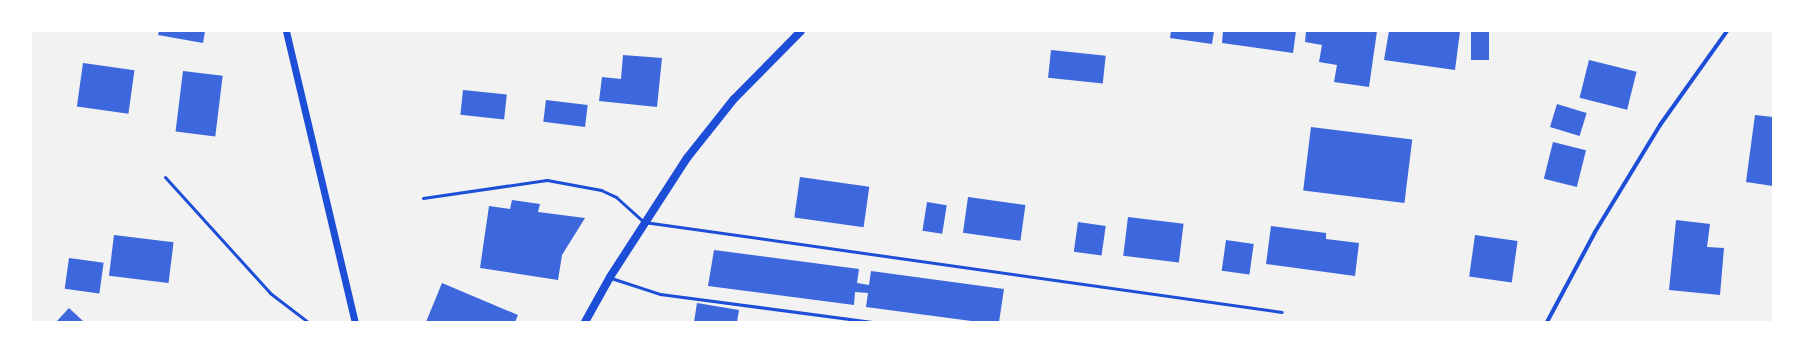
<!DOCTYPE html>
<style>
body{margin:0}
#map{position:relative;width:1804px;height:353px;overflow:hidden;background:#f2f2f2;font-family:"Archivo Narrow",sans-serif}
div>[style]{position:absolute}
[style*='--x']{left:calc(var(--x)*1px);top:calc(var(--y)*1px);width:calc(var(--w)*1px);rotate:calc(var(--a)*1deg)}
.building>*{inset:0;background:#3d67dc;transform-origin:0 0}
.service>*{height:3px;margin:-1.5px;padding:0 1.5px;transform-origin:1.5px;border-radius:1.5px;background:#1d4ed8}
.minor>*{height:4px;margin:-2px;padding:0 2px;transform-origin:2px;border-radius:2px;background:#1d4ed8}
.tertiary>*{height:7px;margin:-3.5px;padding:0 3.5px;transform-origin:3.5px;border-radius:3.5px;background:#1d4ed8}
.secondary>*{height:8px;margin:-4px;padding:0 4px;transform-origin:4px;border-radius:4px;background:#1d4ed8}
span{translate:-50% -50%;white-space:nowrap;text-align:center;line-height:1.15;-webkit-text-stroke:3px #fff;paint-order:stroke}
.frame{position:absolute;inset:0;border:32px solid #fff;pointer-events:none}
</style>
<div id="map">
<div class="building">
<i style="clip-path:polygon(159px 31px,205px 31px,203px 43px,158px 35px)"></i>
<i style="clip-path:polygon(1171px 31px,1214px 31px,1212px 44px,1170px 38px)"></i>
<i style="clip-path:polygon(1223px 31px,1296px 31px,1293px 53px,1222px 43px)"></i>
<i style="clip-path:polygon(1306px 31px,1377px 31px,1369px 87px,1334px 82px,1337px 65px,1319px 62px,1322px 45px,1305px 42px)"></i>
<i style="clip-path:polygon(1389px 31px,1460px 31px,1455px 70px,1384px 60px)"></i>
<i style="left:1471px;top:31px;width:18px;height:29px"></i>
<i style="left:1051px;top:50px;width:55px;height:28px;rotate:6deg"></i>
<i style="clip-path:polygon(623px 55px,662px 58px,657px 107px,599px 101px,602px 77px,621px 79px)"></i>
<i style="left:1589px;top:60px;width:49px;height:39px;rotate:14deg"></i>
<i style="left:83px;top:63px;width:52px;height:44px;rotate:8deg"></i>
<i style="left:183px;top:71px;width:40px;height:61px;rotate:7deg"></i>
<i style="left:463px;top:90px;width:44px;height:25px;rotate:6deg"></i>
<i style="left:546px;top:100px;width:42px;height:22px;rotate:7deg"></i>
<i style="left:1557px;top:104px;width:31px;height:24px;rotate:17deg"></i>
<i style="clip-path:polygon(1755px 115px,1773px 117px,1773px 186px,1746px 182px)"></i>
<i style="left:1311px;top:127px;width:102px;height:64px;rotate:7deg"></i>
<i style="left:1553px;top:142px;width:34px;height:38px;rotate:14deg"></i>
<i style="left:800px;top:177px;width:70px;height:41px;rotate:8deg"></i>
<i style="left:968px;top:197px;width:58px;height:36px;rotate:8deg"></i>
<i style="clip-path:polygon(512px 200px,540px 204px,538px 212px,585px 218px,562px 255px,558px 280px,480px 268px,489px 206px,510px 209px)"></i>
<i style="left:927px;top:202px;width:20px;height:29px;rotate:9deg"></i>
<i style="left:1128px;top:217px;width:56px;height:39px;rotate:7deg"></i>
<i style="clip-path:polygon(1676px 220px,1710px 224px,1707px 247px,1724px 248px,1720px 295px,1669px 290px)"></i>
<i style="left:1078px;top:222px;width:28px;height:30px;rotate:8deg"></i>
<i style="clip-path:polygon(1271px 226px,1326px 233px,1326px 239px,1359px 243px,1355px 276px,1266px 264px)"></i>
<i style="left:114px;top:235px;width:60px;height:41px;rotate:7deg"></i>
<i style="left:1475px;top:235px;width:43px;height:42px;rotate:8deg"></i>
<i style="left:1226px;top:240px;width:28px;height:31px;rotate:8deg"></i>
<i style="clip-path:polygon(714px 250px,859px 269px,857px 283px,869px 285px,871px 271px,1004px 289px,999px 322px,979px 322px,866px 307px,868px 293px,855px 292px,854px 305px,708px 286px)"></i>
<i style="left:69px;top:258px;width:35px;height:31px;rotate:8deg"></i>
<i style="clip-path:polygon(442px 283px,518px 315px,515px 322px,426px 322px)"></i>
<i style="clip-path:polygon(697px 303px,739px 310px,737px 322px,694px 322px)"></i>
<i style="clip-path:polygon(69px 308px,84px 322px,56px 322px)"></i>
</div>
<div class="service">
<i style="--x:165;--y:177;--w:156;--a:47.8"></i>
<i style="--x:270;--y:293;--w:48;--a:37.3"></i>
<i style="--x:423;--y:198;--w:125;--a:-8.3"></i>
<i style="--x:547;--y:180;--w:55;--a:10.5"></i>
<i style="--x:601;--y:190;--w:17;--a:25"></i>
<i style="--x:616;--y:197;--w:38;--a:42"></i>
<i style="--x:644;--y:222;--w:644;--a:8.03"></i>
<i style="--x:611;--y:278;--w:52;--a:18.1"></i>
<i style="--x:660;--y:294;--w:214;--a:7.5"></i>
</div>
<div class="minor">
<i style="--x:1547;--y:322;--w:102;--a:-61.9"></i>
<i style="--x:1595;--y:232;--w:125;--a:-58.7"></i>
<i style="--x:1660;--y:125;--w:115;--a:-54.5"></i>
</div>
<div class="tertiary">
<i style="--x:286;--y:31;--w:299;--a:76.7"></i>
</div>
<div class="secondary">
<i style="--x:585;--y:322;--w:51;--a:-60.9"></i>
<i style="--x:610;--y:277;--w:142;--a:-57.1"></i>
<i style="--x:687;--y:158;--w:75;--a:-51.5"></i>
<i style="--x:734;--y:99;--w:95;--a:-45.4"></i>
</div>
<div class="frame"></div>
</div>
